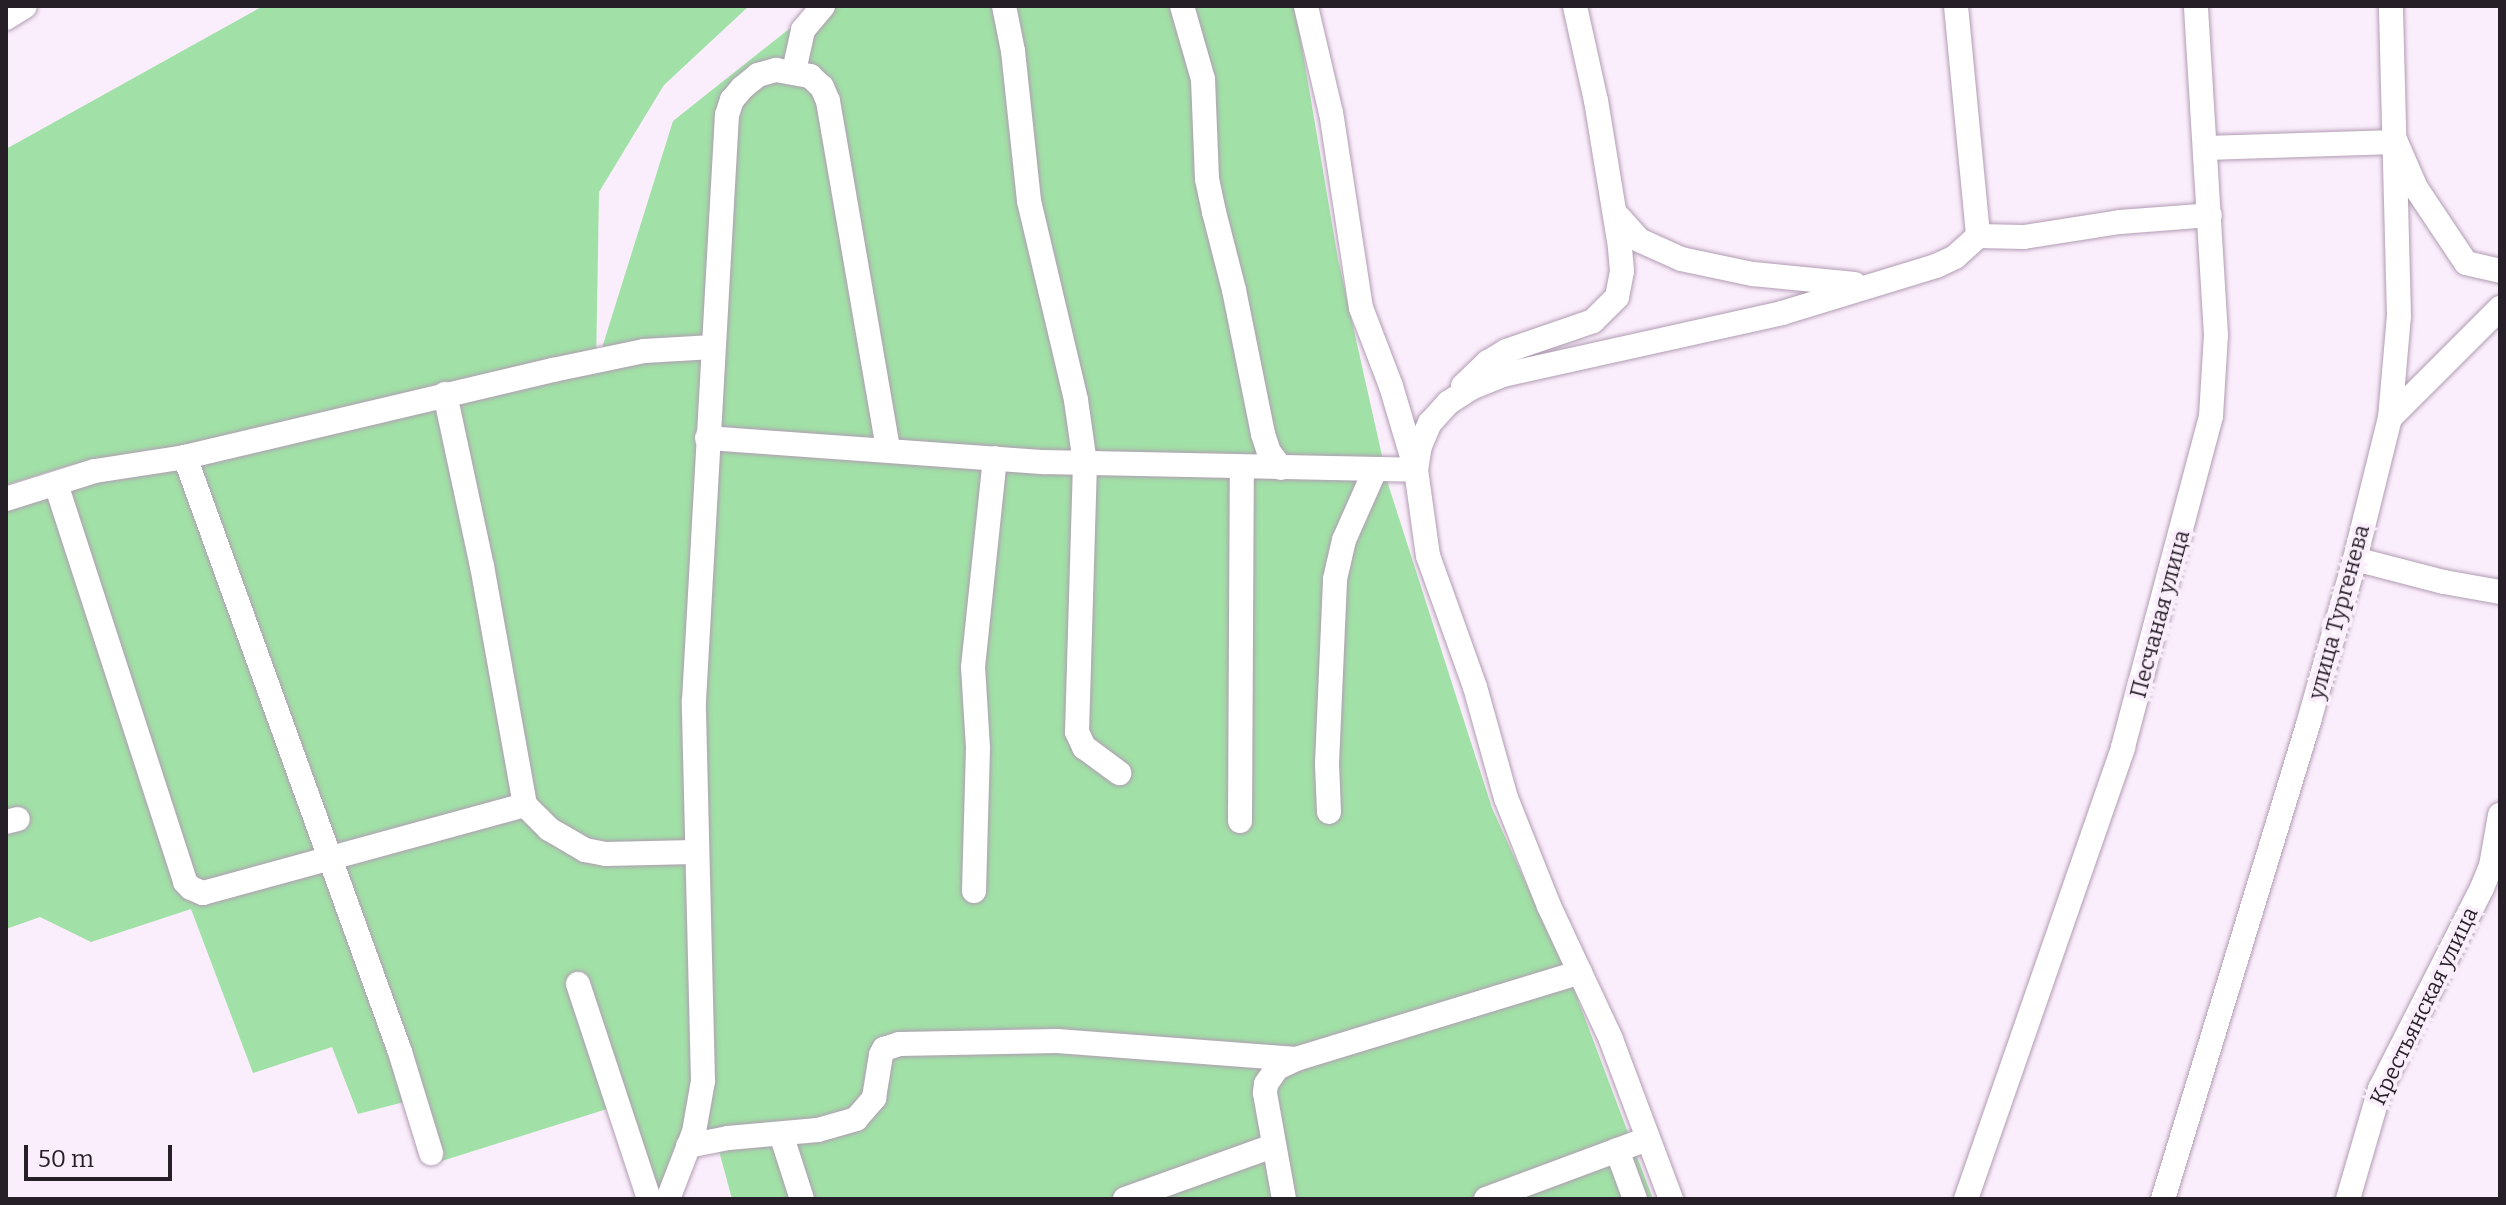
<!DOCTYPE html>
<meta charset="utf-8">
<style>
body{margin:0}
#map{position:relative;width:2506px;height:1205px;overflow:hidden;background:#fbeefc;font-family:Bitter,serif}
div>[style]{position:absolute}
[style*='--x']{left:calc(var(--x)*1px);top:calc(var(--y)*1px);width:calc(var(--w)*1px);rotate:calc(var(--a)*1deg)}
.green>*{inset:0;background:#a1e0a6}
.roads{filter:drop-shadow(0 0 2px #b19cb3) drop-shadow(0 0 2px #b19cb3)}
.minor>*{height:24px;margin:-12px;padding:0 12px;transform-origin:12px;border-radius:12px;background:#fff}
span{translate:-50% -50%;white-space:nowrap;text-align:center;line-height:1.15;-webkit-text-stroke:7px #fbeefc;paint-order:stroke}
.street-label{font-size:22px;color:#271f28}
.frame{position:absolute;inset:0;border:8px solid #271f28;pointer-events:none}
.scale{position:absolute;left:24px;top:1145px;width:148px;height:36px;box-sizing:border-box;border:4px solid #271f28;border-top:0;padding-left:10px;font-size:24px;line-height:28px;white-space:nowrap;color:#271f28;-webkit-text-stroke:6px #fbeefc;paint-order:stroke}
</style>
<div id="map">
<div class="green">
<i style="clip-path:polygon(263px 6px,749px 6px,664px 85px,599px 192px,596px 367px,673px 121px,794px 25px,812px 6px,1295px 6px,1338px 259px,1389px 487px,1492px 808px,1575px 992px,1653px 1199px,732px 1199px,719px 1151px,703px 1152px,659px 1199px,607px 1109px,429px 1165px,408px 1101px,358px 1114px,332px 1047px,253px 1073px,191px 909px,91px 942px,40px 917px,6px 929px,6px 503px,212px 447px,149px 450px,71px 465px,6px 485px,6px 149px)"></i>
</div>
<div class="roads">
<div class="minor">
<i style="--x:1004;--y:6;--w:46;--a:78.7"></i>
<i style="--x:1013;--y:51;--w:151;--a:83.9"></i>
<i style="--x:1029;--y:201;--w:204;--a:76.7"></i>
<i style="--x:1076;--y:400;--w:64;--a:81.9"></i>
<i style="--x:1085;--y:463;--w:269;--a:91.7"></i>
<i style="--x:1077;--y:732;--w:17;--a:65"></i>
<i style="--x:1084;--y:747;--w:44;--a:36.6"></i>
<i style="--x:1182;--y:6;--w:76;--a:74"></i>
<i style="--x:1203;--y:79;--w:100;--a:87.7"></i>
<i style="--x:1207;--y:179;--w:34;--a:78"></i>
<i style="--x:1214;--y:212;--w:81;--a:75.6"></i>
<i style="--x:1234;--y:290;--w:147;--a:78.6"></i>
<i style="--x:1263;--y:434;--w:19;--a:72"></i>
<i style="--x:1269;--y:452;--w:20;--a:53"></i>
<i style="--x:1956;--y:6;--w:231;--a:84.5"></i>
<i style="--x:6;--y:18;--w:22;--a:-32"></i>
<i style="--x:794;--y:71;--w:42;--a:-77.6"></i>
<i style="--x:803;--y:30;--w:31;--a:-50"></i>
<i style="--x:2205;--y:148;--w:191;--a:-1.8"></i>
<i style="--x:2396;--y:142;--w:50;--a:66.5"></i>
<i style="--x:2416;--y:188;--w:90;--a:56.3"></i>
<i style="--x:2466;--y:263;--w:35;--a:13"></i>
<i style="--x:1615;--y:213;--w:36;--a:48"></i>
<i style="--x:1639;--y:240;--w:46;--a:24.3"></i>
<i style="--x:1681;--y:259;--w:74;--a:11.8"></i>
<i style="--x:1753;--y:274;--w:102;--a:5.6"></i>
<i style="--x:1463;--y:386;--w:35;--a:-44"></i>
<i style="--x:1488;--y:362;--w:21;--a:-31"></i>
<i style="--x:1506;--y:351;--w:92;--a:-19"></i>
<i style="--x:1593;--y:321;--w:34;--a:-45"></i>
<i style="--x:1617;--y:297;--w:26;--a:-79"></i>
<i style="--x:1622;--y:271;--w:24;--a:-95"></i>
<i style="--x:1620;--y:247;--w:148;--a:-99.3"></i>
<i style="--x:1596;--y:101;--w:97;--a:-102.5"></i>
<i style="--x:445;--y:394;--w:176;--a:77.9"></i>
<i style="--x:482;--y:566;--w:243;--a:79.8"></i>
<i style="--x:2390;--y:418;--w:156;--a:-45"></i>
<i style="--x:707;--y:438;--w:337;--a:4.1"></i>
<i style="--x:1043;--y:462;--w:373;--a:1.2"></i>
<i style="--x:1416;--y:470;--w:88;--a:-106.6"></i>
<i style="--x:1391;--y:386;--w:84;--a:-111"></i>
<i style="--x:1361;--y:308;--w:197;--a:-98.7"></i>
<i style="--x:1331;--y:113;--w:110;--a:-103.2"></i>
<i style="--x:185;--y:457;--w:633;--a:70.13"></i>
<i style="--x:400;--y:1052;--w:106;--a:72.9"></i>
<i style="--x:56;--y:484;--w:418;--a:72"></i>
<i style="--x:185;--y:882;--w:8;--a:45"></i>
<i style="--x:191;--y:888;--w:13;--a:23"></i>
<i style="--x:203;--y:893;--w:334;--a:-15.3"></i>
<i style="--x:525;--y:805;--w:34;--a:45"></i>
<i style="--x:549;--y:829;--w:42;--a:30.3"></i>
<i style="--x:585;--y:850;--w:21;--a:11"></i>
<i style="--x:606;--y:854;--w:89;--a:-1.3"></i>
<i style="--x:6;--y:499;--w:93;--a:-17.5"></i>
<i style="--x:95;--y:471;--w:91;--a:-8.8"></i>
<i style="--x:185;--y:457;--w:378;--a:-13.3"></i>
<i style="--x:553;--y:370;--w:93;--a:-11.8"></i>
<i style="--x:644;--y:351;--w:69;--a:-3.3"></i>
<i style="--x:2355;--y:559;--w:92;--a:14.5"></i>
<i style="--x:2444;--y:582;--w:57;--a:10.1"></i>
<i style="--x:1329;--y:812;--w:48;--a:-92.4"></i>
<i style="--x:1327;--y:764;--w:185;--a:-87.5"></i>
<i style="--x:1335;--y:579;--w:40;--a:-77"></i>
<i style="--x:1344;--y:540;--w:77;--a:-66.1"></i>
<i style="--x:1240;--y:821;--w:353;--a:-89.7"></i>
<i style="--x:6;--y:822;--w:12;--a:-14"></i>
<i style="--x:974;--y:891;--w:143;--a:-88.4"></i>
<i style="--x:978;--y:748;--w:81;--a:-93.5"></i>
<i style="--x:973;--y:667;--w:210;--a:-84"></i>
<i style="--x:578;--y:984;--w:226;--a:71.7"></i>
<i style="--x:781;--y:1134;--w:68;--a:72.1"></i>
<i style="--x:688;--y:1146;--w:41;--a:-11.3"></i>
<i style="--x:728;--y:1138;--w:90;--a:-5.1"></i>
<i style="--x:818;--y:1130;--w:40;--a:-16"></i>
<i style="--x:856;--y:1119;--w:28;--a:-49"></i>
<i style="--x:874;--y:1098;--w:44;--a:-80.8"></i>
<i style="--x:881;--y:1055;--w:7;--a:-63"></i>
<i style="--x:884;--y:1049;--w:16;--a:-18"></i>
<i style="--x:899;--y:1044;--w:158;--a:-1.1"></i>
<i style="--x:1057;--y:1041;--w:240;--a:4.3"></i>
<i style="--x:1296;--y:1059;--w:297;--a:-17"></i>
<i style="--x:1617;--y:1150;--w:52;--a:69.8"></i>
<i style="--x:668;--y:1199;--w:72;--a:-68.8"></i>
<i style="--x:694;--y:1132;--w:52;--a:-80"></i>
<i style="--x:703;--y:1081;--w:380;--a:-91.4"></i>
<i style="--x:694;--y:701;--w:587;--a:-86.78"></i>
<i style="--x:727;--y:115;--w:16;--a:-72"></i>
<i style="--x:732;--y:100;--w:16;--a:-50"></i>
<i style="--x:742;--y:88;--w:21;--a:-39"></i>
<i style="--x:758;--y:75;--w:19;--a:-16"></i>
<i style="--x:776;--y:70;--w:35;--a:10"></i>
<i style="--x:810;--y:76;--w:16;--a:43"></i>
<i style="--x:822;--y:87;--w:15;--a:67"></i>
<i style="--x:828;--y:101;--w:354;--a:80.2"></i>
<i style="--x:1125;--y:1199;--w:157;--a:-19.7"></i>
<i style="--x:1284;--y:1199;--w:108;--a:-100.2"></i>
<i style="--x:1265;--y:1093;--w:9;--a:-84"></i>
<i style="--x:1266;--y:1084;--w:19;--a:-55"></i>
<i style="--x:1277;--y:1068;--w:21;--a:-25"></i>
<i style="--x:1486;--y:1199;--w:172;--a:-20.4"></i>
<i style="--x:1671;--y:1199;--w:171;--a:-110.6"></i>
<i style="--x:1611;--y:1039;--w:147;--a:-115"></i>
<i style="--x:1549;--y:906;--w:116;--a:-111.7"></i>
<i style="--x:1506;--y:798;--w:115;--a:-105.6"></i>
<i style="--x:1475;--y:687;--w:139;--a:-109.7"></i>
<i style="--x:1428;--y:556;--w:87;--a:-97.9"></i>
<i style="--x:1416;--y:470;--w:24;--a:-81"></i>
<i style="--x:1420;--y:446;--w:25;--a:-67"></i>
<i style="--x:1430;--y:423;--w:27;--a:-48"></i>
<i style="--x:1448;--y:403;--w:30;--a:-33"></i>
<i style="--x:1473;--y:387;--w:32;--a:-22"></i>
<i style="--x:1503;--y:375;--w:286;--a:-12.5"></i>
<i style="--x:1782;--y:313;--w:161;--a:-17"></i>
<i style="--x:1936;--y:266;--w:21;--a:-25"></i>
<i style="--x:1955;--y:257;--w:31;--a:-42"></i>
<i style="--x:1978;--y:236;--w:46;--a:1.2"></i>
<i style="--x:2024;--y:237;--w:97;--a:-8.9"></i>
<i style="--x:2120;--y:222;--w:90;--a:-4.4"></i>
<i style="--x:1966;--y:1199;--w:478;--a:-70.8"></i>
<i style="--x:2123;--y:747;--w:342;--a:-75.1"></i>
<i style="--x:2211;--y:416;--w:81;--a:-86.5"></i>
<i style="--x:2216;--y:335;--w:330;--a:-93.5"></i>
<i style="--x:2163;--y:1199;--w:500;--a:-73"></i>
<i style="--x:2309;--y:721;--w:168;--a:-74.1"></i>
<i style="--x:2355;--y:559;--w:145;--a:-76.1"></i>
<i style="--x:2390;--y:418;--w:102;--a:-85"></i>
<i style="--x:2399;--y:316;--w:310;--a:-91.5"></i>
<i style="--x:2348;--y:1199;--w:115;--a:-73.8"></i>
<i style="--x:2380;--y:1089;--w:225;--a:-63.1"></i>
<i style="--x:2482;--y:888;--w:24;--a:-68"></i>
<i style="--x:2491;--y:866;--w:52;--a:-80"></i>
</div>
</div>
<div class="street-label">
<span style="left:2339px;top:612px;rotate:-75deg">улица Тургенева</span>
<span style="left:2160px;top:614px;rotate:-75deg">Песчаная улица</span>
<span style="left:2424px;top:1006px;rotate:-64deg">Крестьянская улица</span>
</div>
<div class="frame"></div>
<div class="scale">50 m</div>
</div>
